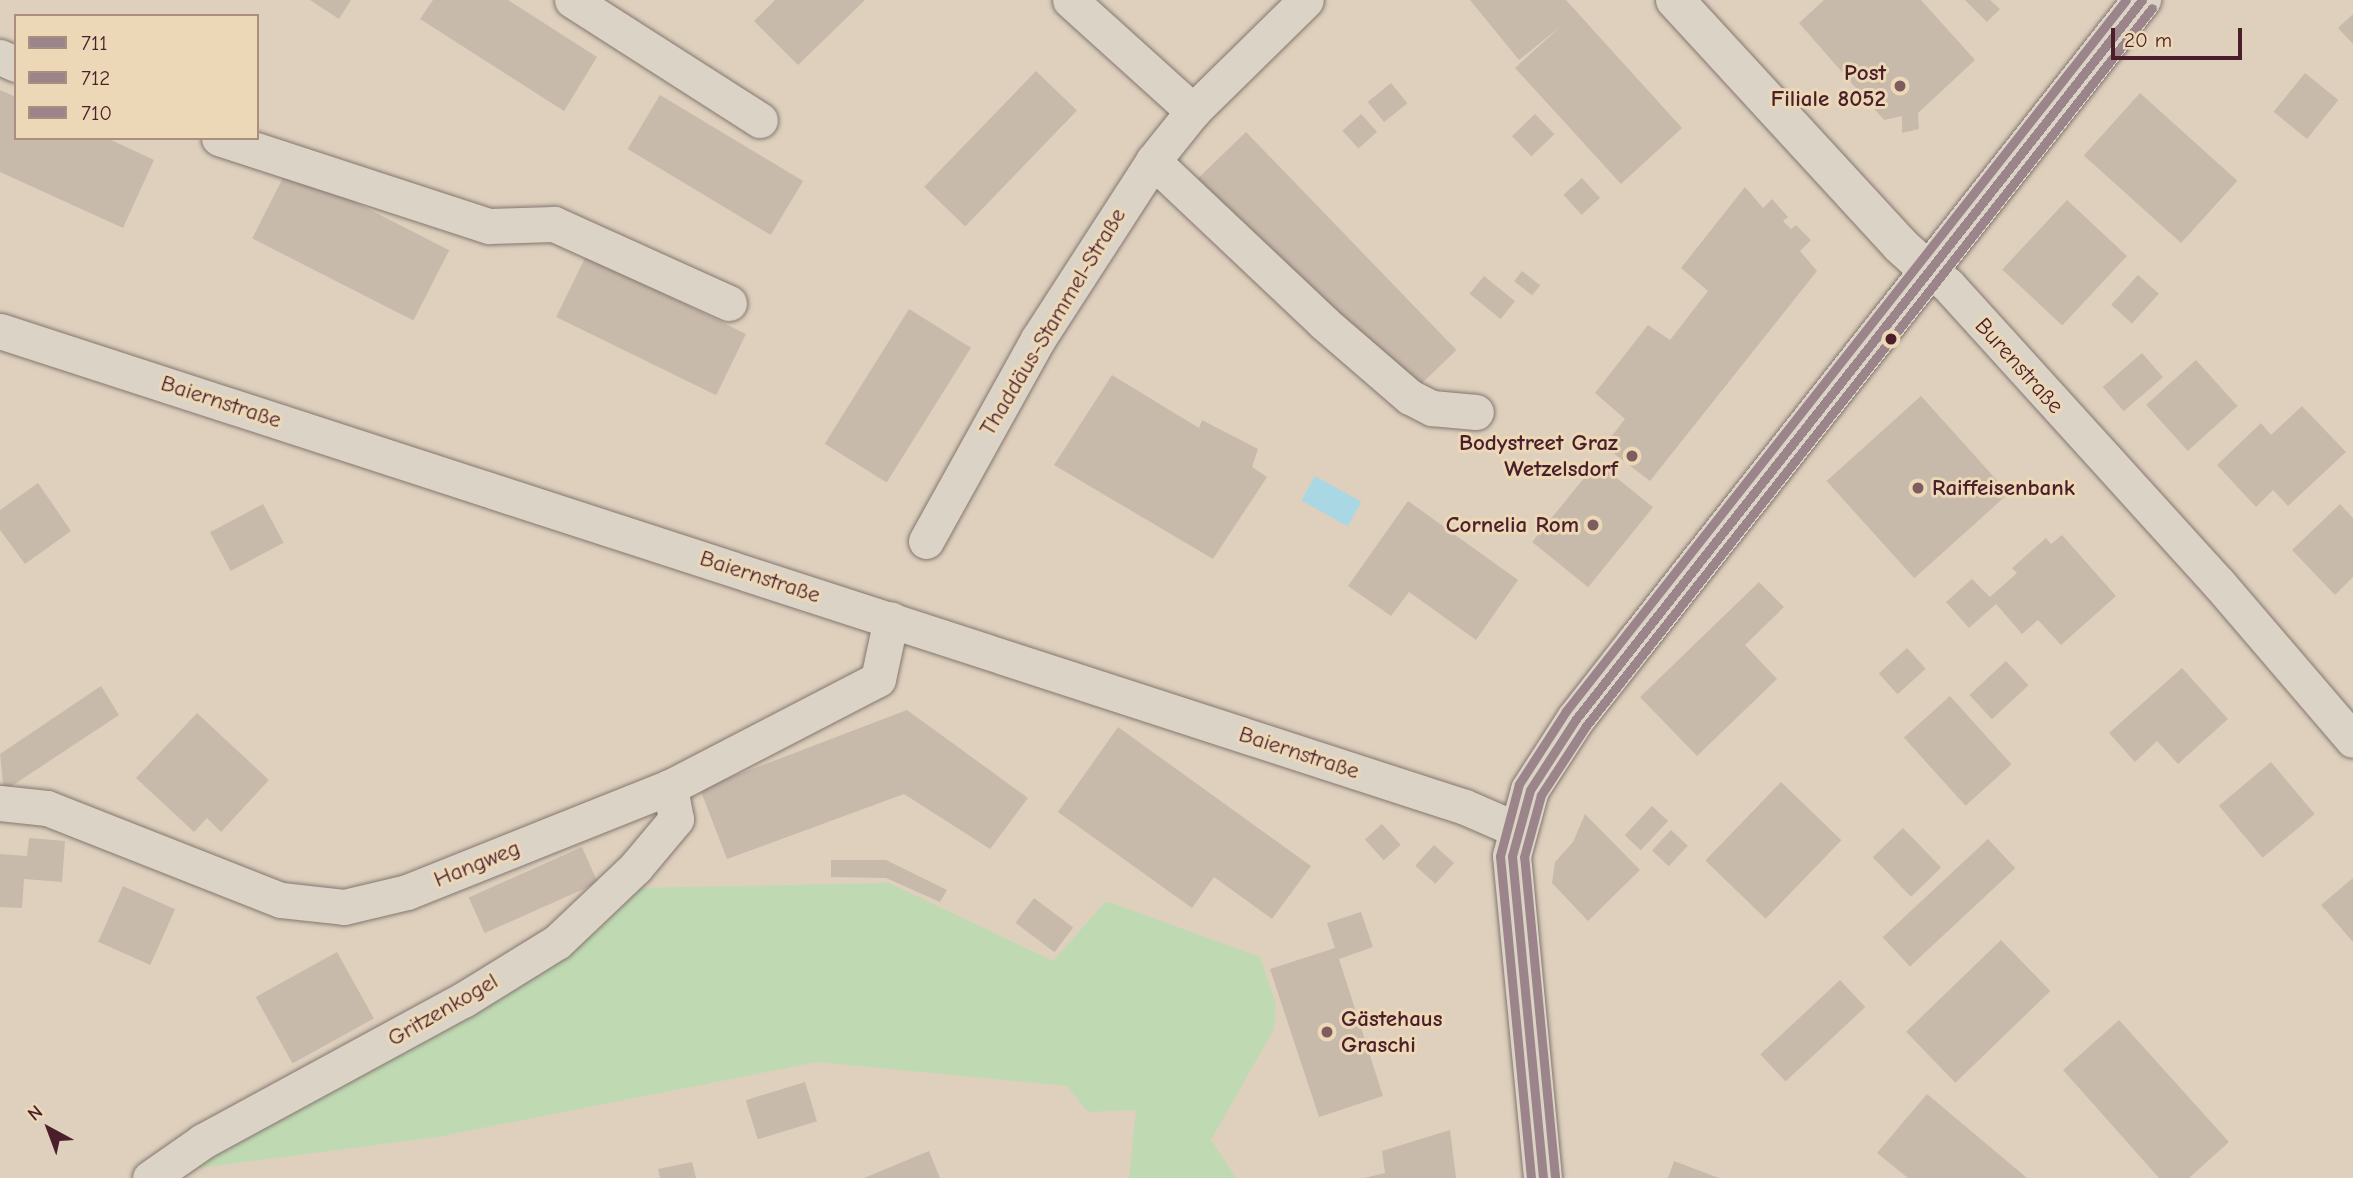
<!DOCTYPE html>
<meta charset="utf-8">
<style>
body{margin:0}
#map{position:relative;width:2353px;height:1178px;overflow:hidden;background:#ded0bd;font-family:"Comic Neue",sans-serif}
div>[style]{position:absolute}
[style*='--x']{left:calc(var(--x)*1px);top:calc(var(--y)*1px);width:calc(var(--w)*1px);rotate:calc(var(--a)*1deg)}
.green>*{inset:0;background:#bfdab3}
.water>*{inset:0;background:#aad7e4;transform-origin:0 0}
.building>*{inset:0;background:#c8baab;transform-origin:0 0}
.roads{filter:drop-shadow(0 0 2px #857670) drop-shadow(0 0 2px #857670)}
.minor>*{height:35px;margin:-17.5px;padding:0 17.5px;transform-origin:17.5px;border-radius:17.5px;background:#dbd3c6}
.tertiary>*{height:38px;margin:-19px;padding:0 19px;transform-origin:19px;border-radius:19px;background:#dbd3c6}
.secondary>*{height:38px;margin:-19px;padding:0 19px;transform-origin:19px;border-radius:19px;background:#dbd3c6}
.bus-1>*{height:9px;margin:-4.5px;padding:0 4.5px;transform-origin:4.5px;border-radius:4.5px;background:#9b848a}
.bus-2>*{height:9px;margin:-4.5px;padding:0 4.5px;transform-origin:4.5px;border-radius:4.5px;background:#9b848a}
.bus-3>*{height:9px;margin:-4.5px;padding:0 4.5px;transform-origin:4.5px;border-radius:4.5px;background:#9b848a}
.dots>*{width:19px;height:19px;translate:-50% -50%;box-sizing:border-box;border:4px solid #ecd8b6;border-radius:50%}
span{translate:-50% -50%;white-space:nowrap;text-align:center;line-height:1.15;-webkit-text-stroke:6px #ecd8b6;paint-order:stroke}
.poi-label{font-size:23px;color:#4a1f2b;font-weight:700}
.right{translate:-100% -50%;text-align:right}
.left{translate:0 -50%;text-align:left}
.street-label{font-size:23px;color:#4a1f2b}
.legend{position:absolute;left:14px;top:14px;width:245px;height:126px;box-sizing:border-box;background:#ecd8b6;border:2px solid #ab8e7e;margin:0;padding:9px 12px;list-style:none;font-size:21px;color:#4a1f2b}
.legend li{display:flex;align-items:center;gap:14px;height:35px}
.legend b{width:35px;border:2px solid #ab8e7e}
.north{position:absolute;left:14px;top:1094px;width:70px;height:70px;-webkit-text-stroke:5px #ecd8b6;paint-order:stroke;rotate:319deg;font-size:19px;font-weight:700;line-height:28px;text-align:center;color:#4a1f2b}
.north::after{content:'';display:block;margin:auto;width:24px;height:32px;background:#4a1f2b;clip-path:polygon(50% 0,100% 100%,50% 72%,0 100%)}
.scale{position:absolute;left:2111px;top:28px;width:131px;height:32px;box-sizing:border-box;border:4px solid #4a1f2b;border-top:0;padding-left:9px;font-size:21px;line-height:24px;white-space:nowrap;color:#4a1f2b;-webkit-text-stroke:5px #ecd8b6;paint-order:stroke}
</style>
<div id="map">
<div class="green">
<i style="clip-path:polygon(889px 883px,1053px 961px,1106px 901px,1260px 957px,1276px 1005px,1274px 1029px,1211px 1140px,1236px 1178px,1129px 1178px,1136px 1110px,1088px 1112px,1067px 1086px,817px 1062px,437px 1137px,184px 1170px,635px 888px)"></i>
</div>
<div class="water">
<i style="left:1315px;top:476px;width:53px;height:28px;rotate:29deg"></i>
</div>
<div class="building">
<i style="clip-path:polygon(310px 0,351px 0,339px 19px)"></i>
<i style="clip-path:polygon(433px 0,508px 0,597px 57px,564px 111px,420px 19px)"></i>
<i style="clip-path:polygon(775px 0,865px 0,798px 65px,754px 21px)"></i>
<i style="clip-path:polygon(1470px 0,1566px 0,1682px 128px,1621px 184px,1515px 68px,1561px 26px,1519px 60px)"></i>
<i style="clip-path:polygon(1824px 0,1921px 0,1975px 60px,1918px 113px,1919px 129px,1902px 133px,1902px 116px,1884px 120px,1799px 23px)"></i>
<i style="clip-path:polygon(1965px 0,1990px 0,2000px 9px,1987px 22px)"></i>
<i style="clip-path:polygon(2353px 14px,2353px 44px,2338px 28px)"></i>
<i style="left:1036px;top:71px;width:57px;height:161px;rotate:44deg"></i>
<i style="left:2305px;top:73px;width:43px;height:50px;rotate:39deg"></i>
<i style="left:1391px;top:83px;width:26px;height:30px;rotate:51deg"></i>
<i style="clip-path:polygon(0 90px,16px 97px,16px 138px,107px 138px,154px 160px,123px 228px,0 172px)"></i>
<i style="left:2140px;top:93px;width:131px;height:84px;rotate:42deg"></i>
<i style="left:660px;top:95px;width:167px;height:63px;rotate:31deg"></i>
<i style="left:1361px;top:114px;width:24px;height:25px;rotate:48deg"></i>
<i style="left:1535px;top:114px;width:28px;height:32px;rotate:46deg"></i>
<i style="left:1246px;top:132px;width:303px;height:75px;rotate:46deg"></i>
<i style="left:288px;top:168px;width:181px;height:79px;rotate:27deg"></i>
<i style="left:1582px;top:178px;width:27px;height:25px;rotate:48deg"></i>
<i style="clip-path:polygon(1745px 187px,1763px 208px,1772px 199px,1788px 217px,1783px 221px,1791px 229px,1796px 225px,1811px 240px,1800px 251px,1817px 271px,1650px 481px,1604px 446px,1625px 419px,1595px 393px,1648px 325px,1670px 340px,1708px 291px,1681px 268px)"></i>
<i style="left:2067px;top:200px;width:82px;height:95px;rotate:43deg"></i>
<i style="left:586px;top:256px;width:178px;height:68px;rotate:26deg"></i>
<i style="left:1522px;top:271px;width:23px;height:13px;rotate:38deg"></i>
<i style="left:2138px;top:275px;width:28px;height:40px;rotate:42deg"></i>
<i style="left:1484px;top:276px;width:40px;height:23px;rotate:39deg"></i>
<i style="left:909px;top:309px;width:73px;height:159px;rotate:32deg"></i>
<i style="left:2142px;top:353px;width:32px;height:52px;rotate:49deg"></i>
<i style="left:2196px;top:360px;width:62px;height:67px;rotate:48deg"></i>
<i style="clip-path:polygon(1112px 375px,1199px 428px,1202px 420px,1258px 449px,1252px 467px,1267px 477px,1213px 559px,1054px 465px)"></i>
<i style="left:1921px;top:396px;width:131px;height:127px;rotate:48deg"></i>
<i style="clip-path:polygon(2302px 406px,2346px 452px,2288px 506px,2273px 490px,2256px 507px,2217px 465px,2261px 423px,2271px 435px)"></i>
<i style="left:1597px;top:462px;width:72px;height:103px;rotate:39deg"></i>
<i style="clip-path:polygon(38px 483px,71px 531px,25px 564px,0 530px,0 510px)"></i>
<i style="clip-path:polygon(1408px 501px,1518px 580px,1476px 640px,1409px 592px,1391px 616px,1348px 586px)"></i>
<i style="left:263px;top:504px;width:44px;height:60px;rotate:62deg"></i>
<i style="clip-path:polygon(2340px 504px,2353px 518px,2353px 577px,2335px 595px,2292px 550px)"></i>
<i style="clip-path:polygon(2062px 535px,2116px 596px,2061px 645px,2038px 620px,2022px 634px,1996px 604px,1969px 628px,1946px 602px,1972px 579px,1990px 597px,2017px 573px,2012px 568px,2046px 538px,2051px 544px)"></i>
<i style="clip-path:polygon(1759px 582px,1784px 607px,1745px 645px,1777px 679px,1697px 756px,1640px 697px)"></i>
<i style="left:1907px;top:648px;width:28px;height:38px;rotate:48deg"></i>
<i style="left:2006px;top:661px;width:33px;height:50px;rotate:47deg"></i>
<i style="clip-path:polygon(2182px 668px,2228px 719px,2178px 764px,2157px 741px,2135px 762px,2109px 733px)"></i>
<i style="clip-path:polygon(101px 686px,119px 715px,4px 791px,0 754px)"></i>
<i style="left:1950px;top:696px;width:92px;height:62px;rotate:48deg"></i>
<i style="clip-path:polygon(907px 710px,1028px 798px,990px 849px,904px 794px,727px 859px,700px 789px)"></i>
<i style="clip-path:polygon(197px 713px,269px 780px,221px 832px,207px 818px,194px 832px,136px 778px)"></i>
<i style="clip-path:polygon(1118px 727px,1311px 866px,1272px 919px,1214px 877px,1192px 908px,1058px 812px)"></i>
<i style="left:2271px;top:762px;width:68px;height:68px;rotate:50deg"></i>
<i style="left:1781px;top:782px;width:84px;height:109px;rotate:44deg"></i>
<i style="left:1652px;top:806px;width:22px;height:40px;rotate:43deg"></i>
<i style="clip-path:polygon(1585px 814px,1640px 870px,1588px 921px,1552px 883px,1555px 862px,1573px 842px)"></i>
<i style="left:1382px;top:824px;width:28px;height:23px;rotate:48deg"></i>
<i style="left:1903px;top:828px;width:55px;height:42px;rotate:46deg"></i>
<i style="left:1671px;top:830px;width:23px;height:28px;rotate:43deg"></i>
<i style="clip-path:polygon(29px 838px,65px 841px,62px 882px,24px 879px,22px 908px,0 907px,0 854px,27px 856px)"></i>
<i style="left:1988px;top:839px;width:40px;height:144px;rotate:47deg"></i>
<i style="left:1434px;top:845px;width:27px;height:28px;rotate:42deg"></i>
<i style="left:582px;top:847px;width:39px;height:124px;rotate:66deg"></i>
<i style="clip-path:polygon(831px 860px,886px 860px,947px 890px,940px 902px,886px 878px,831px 877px)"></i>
<i style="clip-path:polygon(2353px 878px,2353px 942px,2321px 905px)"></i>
<i style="left:123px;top:886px;width:57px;height:61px;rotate:24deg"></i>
<i style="left:1034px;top:898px;width:49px;height:31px;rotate:37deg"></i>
<i style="clip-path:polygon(1361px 912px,1373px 947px,1339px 959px,1383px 1096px,1319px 1117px,1270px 969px,1335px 948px,1327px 923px)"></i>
<i style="left:2001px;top:940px;width:71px;height:132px;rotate:46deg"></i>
<i style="left:337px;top:952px;width:76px;height:93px;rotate:61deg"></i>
<i style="left:1840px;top:980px;width:37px;height:109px;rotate:47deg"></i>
<i style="clip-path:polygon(2119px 1020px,2229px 1142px,2189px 1178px,2159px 1178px,2063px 1070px)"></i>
<i style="left:805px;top:1082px;width:41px;height:62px;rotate:73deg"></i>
<i style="clip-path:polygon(1927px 1094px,2027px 1178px,1908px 1178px,1877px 1153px)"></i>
<i style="clip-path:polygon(1450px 1130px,1456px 1178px,1364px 1178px,1385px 1173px,1382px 1151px)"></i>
<i style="clip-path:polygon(929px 1151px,940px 1178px,864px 1178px)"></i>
<i style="clip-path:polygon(1674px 1161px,1719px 1178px,1668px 1178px)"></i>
<i style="clip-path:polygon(692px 1162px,696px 1178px,660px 1178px,658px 1169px)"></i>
</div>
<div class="roads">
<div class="minor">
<i style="--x:572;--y:0;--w:223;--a:32.6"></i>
<i style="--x:1070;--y:0;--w:166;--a:42.1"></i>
<i style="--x:0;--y:57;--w:17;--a:24"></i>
<i style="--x:219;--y:138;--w:284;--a:18.1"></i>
<i style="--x:489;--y:226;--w:65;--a:-1.8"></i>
<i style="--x:554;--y:224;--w:192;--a:24.3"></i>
<i style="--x:1153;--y:161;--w:234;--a:43.4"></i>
<i style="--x:1323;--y:322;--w:115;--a:40.8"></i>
<i style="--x:1410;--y:397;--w:25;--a:27"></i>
<i style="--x:1432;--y:408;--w:44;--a:5.2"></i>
<i style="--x:1927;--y:269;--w:26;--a:37"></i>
<i style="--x:1948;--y:285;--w:405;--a:47.8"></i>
<i style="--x:2220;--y:585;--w:204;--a:49.4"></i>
<i style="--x:0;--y:331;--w:1540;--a:18"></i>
<i style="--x:1465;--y:807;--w:58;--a:23.5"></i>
<i style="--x:926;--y:541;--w:231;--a:-61"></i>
<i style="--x:1038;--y:339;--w:212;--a:-57.1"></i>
<i style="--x:1153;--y:161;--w:64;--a:-51.3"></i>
<i style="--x:1193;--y:111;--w:158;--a:-44.5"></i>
<i style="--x:0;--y:803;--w:47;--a:6.1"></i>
<i style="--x:47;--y:808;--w:251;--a:21.5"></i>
<i style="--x:281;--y:900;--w:63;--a:6.3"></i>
<i style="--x:344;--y:907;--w:65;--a:-13.4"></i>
<i style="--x:407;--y:892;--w:283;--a:-21.8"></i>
<i style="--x:670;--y:787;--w:234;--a:-27.4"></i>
<i style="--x:878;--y:679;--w:61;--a:-77.8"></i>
<i style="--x:150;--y:1178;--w:65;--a:-34.9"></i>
<i style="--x:203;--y:1141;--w:296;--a:-28.5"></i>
<i style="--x:463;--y:1000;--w:110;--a:-31.7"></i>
<i style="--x:557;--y:942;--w:108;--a:-43.5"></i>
<i style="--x:635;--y:868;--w:64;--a:-50.1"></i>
<i style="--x:676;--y:819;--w:33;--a:-101"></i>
</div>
<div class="tertiary">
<i style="--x:1675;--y:0;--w:333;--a:47.4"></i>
<i style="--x:1900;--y:245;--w:36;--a:42"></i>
</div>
<div class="secondary">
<i style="--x:1543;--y:1178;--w:323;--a:-95.5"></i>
<i style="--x:1512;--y:856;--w:68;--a:-74.7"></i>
<i style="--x:1530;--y:790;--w:85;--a:-57.1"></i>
<i style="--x:1576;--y:719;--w:100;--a:-51.9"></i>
<i style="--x:1638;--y:640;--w:815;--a:-51.78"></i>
</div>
</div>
<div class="bus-1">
<i style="--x:1543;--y:1178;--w:323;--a:-95.5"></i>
<i style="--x:1512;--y:856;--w:68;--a:-74.7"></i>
<i style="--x:1530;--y:790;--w:85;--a:-57.1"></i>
<i style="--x:1576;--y:719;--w:915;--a:-51.79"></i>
</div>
<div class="bus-2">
<i style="--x:1555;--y:1177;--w:321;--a:-95.5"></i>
<i style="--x:1524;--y:857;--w:64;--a:-74.7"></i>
<i style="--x:1541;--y:795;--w:82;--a:-56.9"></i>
<i style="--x:1586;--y:726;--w:914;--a:-51.75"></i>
</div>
<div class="bus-3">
<i style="--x:1531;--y:1178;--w:323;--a:-95.5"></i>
<i style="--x:1500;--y:856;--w:74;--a:-75.2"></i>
<i style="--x:1519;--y:784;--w:87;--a:-57.2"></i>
<i style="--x:1566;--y:711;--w:905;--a:-51.78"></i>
</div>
<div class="dots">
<i style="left:1900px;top:86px;background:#7e5d5e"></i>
<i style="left:1891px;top:339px;background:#4a1f2b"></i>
<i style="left:1632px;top:456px;background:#7e5d5e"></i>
<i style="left:1918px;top:488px;background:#7e5d5e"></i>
<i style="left:1593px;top:525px;background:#7e5d5e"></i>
<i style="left:1327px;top:1032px;background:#7e5d5e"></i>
</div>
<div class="poi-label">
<span class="right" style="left:1886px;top:86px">Post<br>Filiale 8052</span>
<span class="right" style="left:1618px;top:456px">Bodystreet Graz<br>Wetzelsdorf</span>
<span class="left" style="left:1932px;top:488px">Raiffeisenbank</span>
<span class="right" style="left:1579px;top:525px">Cornelia Rom</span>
<span class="left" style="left:1341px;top:1032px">Gästehaus<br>Graschi</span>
</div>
<div class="street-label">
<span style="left:1053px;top:322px;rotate:-59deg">Thaddäus-Stammel-Straße</span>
<span style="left:2019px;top:366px;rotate:48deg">Burenstraße</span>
<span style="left:221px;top:402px;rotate:18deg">Baiernstraße</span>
<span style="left:760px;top:577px;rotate:18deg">Baiernstraße</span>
<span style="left:1299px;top:753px;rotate:18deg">Baiernstraße</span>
<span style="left:477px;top:864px;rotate:-22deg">Hangweg</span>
<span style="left:443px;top:1010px;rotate:-30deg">Gritzenkogel</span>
</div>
<ul class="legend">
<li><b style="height:9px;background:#9b848a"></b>711</li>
<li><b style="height:9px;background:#9b848a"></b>712</li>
<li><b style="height:9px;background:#9b848a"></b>710</li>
</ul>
<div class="north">N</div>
<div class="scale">20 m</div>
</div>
